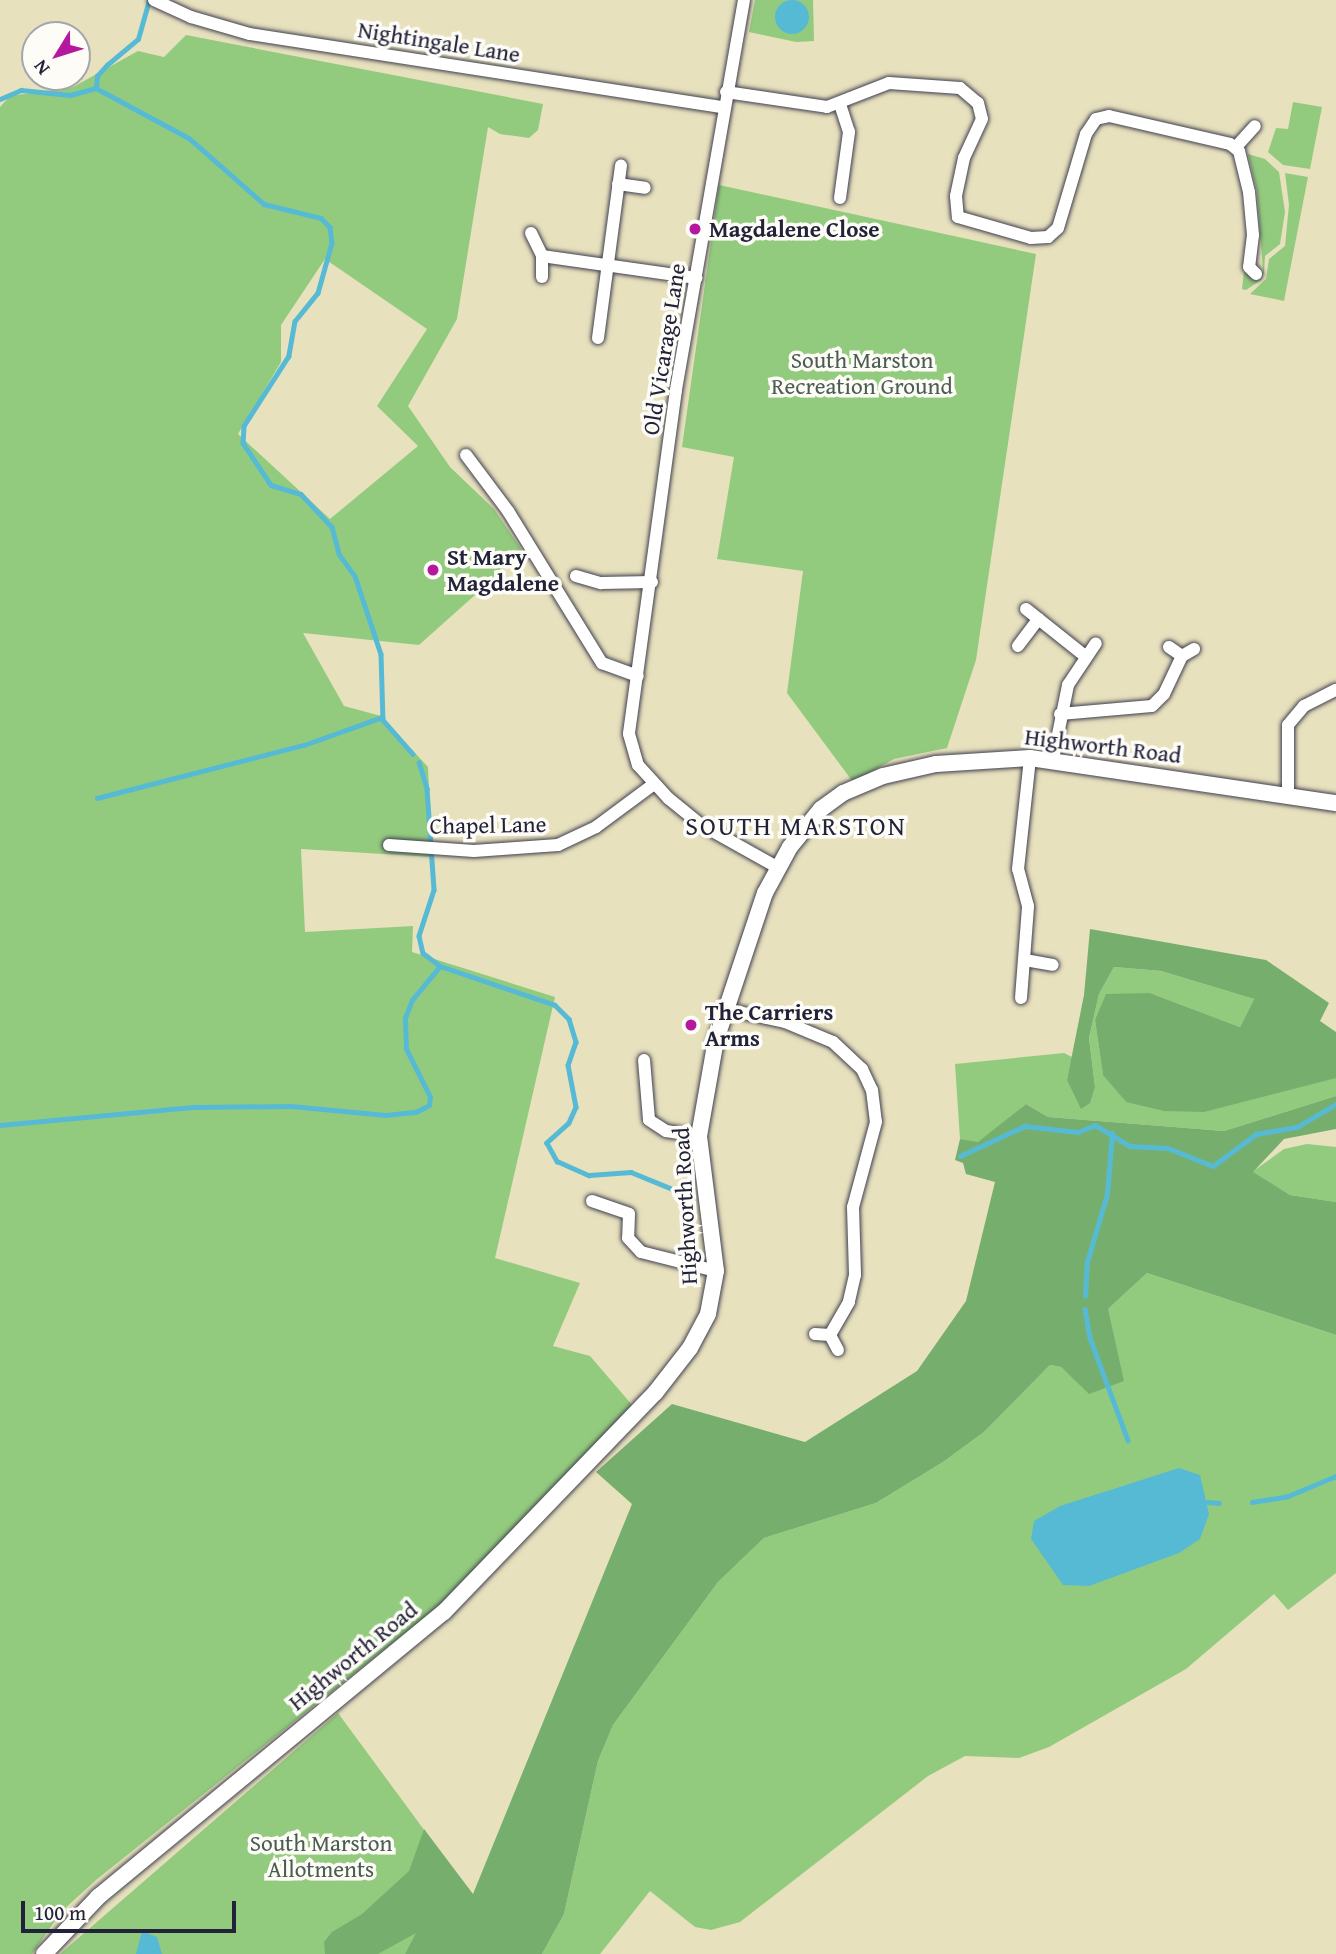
<!DOCTYPE html>
<style>
body{margin:0}
#map{position:relative;width:1336px;height:1954px;overflow:hidden;background:#e7e1be;font-family:"Gentium Book Plus",serif}
div>[style]{position:absolute}
[style*='--x']{left:calc(var(--x)*1px);top:calc(var(--y)*1px);width:calc(var(--w)*1px);rotate:calc(var(--a)*1deg)}
.green>*{inset:0;background:#93cb7e}
.forest>*{inset:0;background:#76af6d}
.water>*{inset:0;background:#57bad5}
.round{border-radius:50%}
.stream>*{height:4.5px;margin:-2.25px;padding:0 2.25px;transform-origin:2.25px;border-radius:2.25px;background:#57bad5}
.roads{filter:drop-shadow(0 0 2px #403f4f) drop-shadow(0 0 2px #403f4f)}
.minor>*{height:12px;margin:-6px;padding:0 6px;transform-origin:6px;border-radius:6px;background:#fff}
.tertiary>*{height:16px;margin:-8px;padding:0 8px;transform-origin:8px;border-radius:8px;background:#fff}
.dots>*{width:19px;height:19px;translate:-50% -50%;box-sizing:border-box;border:4px solid #fdfcf7;border-radius:50%}
span{translate:-50% -50%;white-space:nowrap;text-align:center;line-height:1.15;-webkit-text-stroke:7px #fdfcf7;paint-order:stroke}
.street-label{font-size:23px;color:#22223b}
.poi-label{font-size:23px;color:#22223b;font-weight:700}
.left{translate:0 -50%;text-align:left}
.park-label{font-size:23px;color:#4a5d52}
.quarter-label{font-size:26px;color:#22223b;letter-spacing:2px}
.north{position:absolute;left:21px;top:21px;width:70px;height:70px;box-sizing:border-box;background:#fdfcf7;border:2px solid #a5a5ac;border-radius:50%;rotate:232deg;font-size:19px;font-weight:700;line-height:28px;text-align:center;color:#22223b}
.north::after{content:'';display:block;margin:auto;width:24px;height:32px;background:#b5179e;clip-path:polygon(50% 0,100% 100%,50% 72%,0 100%)}
.scale{position:absolute;left:21px;top:1901px;width:215px;height:32px;box-sizing:border-box;border:4px solid #22223b;border-top:0;padding-left:9px;font-size:21px;line-height:24px;white-space:nowrap;color:#22223b;-webkit-text-stroke:5px #fdfcf7;paint-order:stroke}
</style>
<div id="map">
<div class="green">
<i style="clip-path:polygon(755px 0,813px 0,814px 41px,796px 42px,749px 32px)"></i>
<i style="clip-path:polygon(evenodd,186px 35px,543px 104px,538px 130px,529px 138px,500px 134px,488px 127px,457px 319px,408px 406px,450px 467px,494px 509px,523px 552px,419px 645px,303px 633px,344px 706px,381px 716px,428px 767px,432px 857px,301px 849px,305px 932px,413px 926px,412px 952px,555px 997px,495px 1258px,580px 1283px,553px 1346px,590px 1356px,633px 1406px,455px 1593px,96px 1880px,61px 1912px,32px 1954px,0 1954px,0 107px,10px 96px,73px 87px,138px 51px,164px 57px,186px 35px,325px 259px,427px 329px,377px 406px,418px 446px,330px 519px,238px 434px,281px 362px,281px 325px,325px 259px)"></i>
<i style="clip-path:polygon(1293px 102px,1322px 107px,1310px 169px,1283px 165px,1268px 152px,1276px 128px,1288px 129px)"></i>
<i style="clip-path:polygon(1248px 154px,1265px 159px,1279px 172px,1285px 212px,1280px 244px,1265px 256px,1264px 272px,1261px 280px,1246px 290px,1242px 289px,1244px 272px,1254px 280px,1263px 271px,1257px 191px)"></i>
<i style="clip-path:polygon(1285px 173px,1308px 177px,1284px 301px,1250px 294px,1266px 279px,1269px 259px,1285px 246px,1289px 205px)"></i>
<i style="clip-path:polygon(719px 185px,1036px 254px,976px 660px,947px 748px,894px 759px,853px 782px,787px 693px,803px 571px,717px 559px,734px 457px,682px 447px)"></i>
<i style="clip-path:polygon(1114px 967px,1161px 971px,1254px 999px,1240px 1027px,1150px 993px,1095px 1020px,1103px 1074px,1126px 1102px,1332px 1078px,1336px 1078px,1336px 1096px,1224px 1131px,1048px 1117px,1026px 1104px,978px 1143px,960px 1139px,955px 1064px,1064px 1053px,1072px 1057px,1067px 1080px,1095px 1087px,1089px 1038px,1099px 994px)"></i>
<i style="clip-path:polygon(1307px 1144px,1336px 1147px,1336px 1202px,1290px 1195px,1252px 1172px,1284px 1149px)"></i>
<i style="clip-path:polygon(1147px 1273px,1336px 1335px,1336px 1573px,1288px 1610px,1274px 1594px,1186px 1669px,1049px 1747px,1019px 1758px,965px 1756px,928px 1776px,740px 1922px,711px 1930px,695px 1927px,650px 1891px,600px 1954px,542px 1954px,564px 1914px,598px 1761px,613px 1725px,718px 1582px,764px 1538px,876px 1503px,943px 1462px,984px 1432px,1050px 1365px,1061px 1367px,1089px 1393px,1108px 1309px)"></i>
<i style="clip-path:polygon(338px 1713px,472px 1895px,418px 1933px,405px 1954px,60px 1954px)"></i>
</div>
<div class="forest">
<i style="clip-path:polygon(1090px 929px,1266px 960px,1329px 1003px,1320px 1021px,1336px 1032px,1336px 1078px,1204px 1112px,1164px 1111px,1126px 1102px,1103px 1075px,1095px 1020px,1106px 994px,1150px 993px,1240px 1027px,1254px 999px,1161px 971px,1114px 967px,1099px 994px,1089px 1038px,1095px 1087px,1090px 1103px,1081px 1109px,1067px 1080px,1084px 995px)"></i>
<i style="clip-path:polygon(1336px 1096px,1336px 1129px,1284px 1139px,1253px 1172px,1290px 1195px,1336px 1202px,1336px 1335px,1147px 1273px,1108px 1309px,1124px 1381px,1089px 1394px,1061px 1367px,1050px 1365px,984px 1432px,943px 1462px,876px 1503px,764px 1538px,718px 1582px,613px 1725px,598px 1761px,564px 1914px,542px 1954px,405px 1954px,416px 1933px,378px 1954px,325px 1954px,324px 1942px,332px 1932px,362px 1914px,409px 1871px,424px 1829px,473px 1894px,632px 1504px,596px 1472px,672px 1404px,805px 1442px,917px 1371px,966px 1301px,995px 1182px,966px 1174px,963px 1163px,955px 1160px,960px 1139px,978px 1142px,1026px 1104px,1048px 1117px,1224px 1131px)"></i>
</div>
<div class="water">
<i class="round" style="left:775px;top:0;width:34px;height:34px"></i>
<i style="clip-path:polygon(1179px 1468px,1200px 1475px,1209px 1514px,1200px 1539px,1179px 1553px,1089px 1586px,1063px 1585px,1031px 1539px,1034px 1521px,1060px 1506px)"></i>
<i style="clip-path:polygon(142px 1931px,157px 1937px,162px 1954px,136px 1954px)"></i>
</div>
<div class="stream">
<i style="--x:96;--y:88;--w:106;--a:28.3"></i>
<i style="--x:189;--y:138;--w:100;--a:41.3"></i>
<i style="--x:264;--y:204;--w:59;--a:13.8"></i>
<i style="--x:321;--y:218;--w:13;--a:45"></i>
<i style="--x:330;--y:227;--w:16;--a:83"></i>
<i style="--x:332;--y:243;--w:52;--a:105.6"></i>
<i style="--x:318;--y:293;--w:36;--a:129"></i>
<i style="--x:295;--y:321;--w:36;--a:100"></i>
<i style="--x:289;--y:356;--w:83;--a:122.7"></i>
<i style="--x:244;--y:426;--w:17;--a:93"></i>
<i style="--x:243;--y:443;--w:50;--a:56.3"></i>
<i style="--x:271;--y:485;--w:31;--a:17"></i>
<i style="--x:301;--y:494;--w:45;--a:46.8"></i>
<i style="--x:332;--y:527;--w:28;--a:75"></i>
<i style="--x:339;--y:554;--w:27;--a:54"></i>
<i style="--x:355;--y:576;--w:82;--a:71.6"></i>
<i style="--x:381;--y:654;--w:66;--a:88.3"></i>
<i style="--x:383;--y:720;--w:45;--a:48.6"></i>
<i style="--x:96;--y:88;--w:12;--a:-85"></i>
<i style="--x:97;--y:76;--w:15;--a:-48"></i>
<i style="--x:107;--y:65;--w:40;--a:-40"></i>
<i style="--x:138;--y:39;--w:41;--a:-74.2"></i>
<i style="--x:0;--y:99;--w:23;--a:-23"></i>
<i style="--x:21;--y:90;--w:49;--a:5.8"></i>
<i style="--x:70;--y:95;--w:27;--a:-15"></i>
<i style="--x:419;--y:762;--w:28;--a:73"></i>
<i style="--x:427;--y:789;--w:101;--a:86"></i>
<i style="--x:434;--y:890;--w:48;--a:108.1"></i>
<i style="--x:419;--y:936;--w:17;--a:77"></i>
<i style="--x:423;--y:953;--w:21;--a:37"></i>
<i style="--x:440;--y:966;--w:121;--a:18.7"></i>
<i style="--x:555;--y:1005;--w:20;--a:45"></i>
<i style="--x:569;--y:1019;--w:24;--a:73"></i>
<i style="--x:576;--y:1042;--w:24;--a:109"></i>
<i style="--x:568;--y:1065;--w:43;--a:79.2"></i>
<i style="--x:576;--y:1107;--w:17;--a:114"></i>
<i style="--x:569;--y:1123;--w:30;--a:138"></i>
<i style="--x:547;--y:1143;--w:21;--a:61"></i>
<i style="--x:557;--y:1161;--w:35;--a:24"></i>
<i style="--x:589;--y:1175;--w:42;--a:-4.1"></i>
<i style="--x:631;--y:1172;--w:58;--a:22.2"></i>
<i style="--x:97;--y:798;--w:214;--a:-14.4"></i>
<i style="--x:304;--y:745;--w:83;--a:-19.7"></i>
<i style="--x:0;--y:1125;--w:196;--a:-5.3"></i>
<i style="--x:195;--y:1107;--w:96;--a:-0.6"></i>
<i style="--x:291;--y:1106;--w:95;--a:5.4"></i>
<i style="--x:386;--y:1115;--w:30;--a:-6"></i>
<i style="--x:416;--y:1112;--w:15;--a:-28"></i>
<i style="--x:429;--y:1105;--w:8;--a:-83"></i>
<i style="--x:430;--y:1097;--w:54;--a:-116.6"></i>
<i style="--x:406;--y:1049;--w:31;--a:-92"></i>
<i style="--x:405;--y:1018;--w:19;--a:-69"></i>
<i style="--x:412;--y:1000;--w:44;--a:-50.5"></i>
<i style="--x:960;--y:1156;--w:72;--a:-24.8"></i>
<i style="--x:1025;--y:1126;--w:53;--a:6.5"></i>
<i style="--x:1078;--y:1132;--w:18;--a:-22"></i>
<i style="--x:1095;--y:1125;--w:41;--a:31"></i>
<i style="--x:1130;--y:1146;--w:38;--a:3"></i>
<i style="--x:1168;--y:1148;--w:48;--a:21.8"></i>
<i style="--x:1213;--y:1166;--w:54;--a:-36.7"></i>
<i style="--x:1256;--y:1134;--w:42;--a:-9.7"></i>
<i style="--x:1297;--y:1127;--w:45;--a:-30.5"></i>
<i style="--x:1085;--y:1296;--w:34;--a:-87"></i>
<i style="--x:1087;--y:1262;--w:71;--a:-73.6"></i>
<i style="--x:1107;--y:1194;--w:61;--a:-85.3"></i>
<i style="--x:1085;--y:1309;--w:29;--a:80"></i>
<i style="--x:1090;--y:1338;--w:109;--a:69.6"></i>
<i style="--x:1207;--y:1502;--w:12;--a:5"></i>
<i style="--x:1252;--y:1502;--w:36;--a:-9"></i>
<i style="--x:1288;--y:1496;--w:52;--a:-22.6"></i>
</div>
<div class="roads">
<div class="minor">
<i style="--x:154;--y:0;--w:41;--a:24.7"></i>
<i style="--x:191;--y:17;--w:61;--a:16.1"></i>
<i style="--x:250;--y:34;--w:479;--a:8.8"></i>
<i style="--x:744;--y:0;--w:396;--a:99.9"></i>
<i style="--x:676;--y:390;--w:347;--a:97.8"></i>
<i style="--x:629;--y:734;--w:32;--a:74"></i>
<i style="--x:638;--y:765;--w:45;--a:47.7"></i>
<i style="--x:668;--y:798;--w:41;--a:39.1"></i>
<i style="--x:700;--y:824;--w:88;--a:29.2"></i>
<i style="--x:726;--y:92;--w:102;--a:8.4"></i>
<i style="--x:827;--y:107;--w:66;--a:-21.2"></i>
<i style="--x:889;--y:83;--w:71;--a:4"></i>
<i style="--x:960;--y:88;--w:23;--a:40"></i>
<i style="--x:978;--y:103;--w:16;--a:76"></i>
<i style="--x:982;--y:119;--w:43;--a:114.8"></i>
<i style="--x:964;--y:158;--w:39;--a:102"></i>
<i style="--x:956;--y:196;--w:21;--a:85"></i>
<i style="--x:958;--y:217;--w:76;--a:16"></i>
<i style="--x:1031;--y:238;--w:17;--a:-3"></i>
<i style="--x:1048;--y:237;--w:13;--a:-42"></i>
<i style="--x:1058;--y:228;--w:98;--a:-73.4"></i>
<i style="--x:1086;--y:134;--w:18;--a:-56"></i>
<i style="--x:1096;--y:119;--w:13;--a:-13"></i>
<i style="--x:1109;--y:116;--w:124;--a:13"></i>
<i style="--x:1230;--y:144;--w:11;--a:38"></i>
<i style="--x:1239;--y:151;--w:42;--a:76.3"></i>
<i style="--x:1249;--y:192;--w:43;--a:84.7"></i>
<i style="--x:1253;--y:235;--w:32;--a:97"></i>
<i style="--x:1249;--y:267;--w:10;--a:45"></i>
<i style="--x:1236;--y:147;--w:28;--a:-48"></i>
<i style="--x:618;--y:184;--w:27;--a:8"></i>
<i style="--x:840;--y:198;--w:67;--a:-82.2"></i>
<i style="--x:849;--y:132;--w:29;--a:-108"></i>
<i style="--x:531;--y:233;--w:25;--a:64"></i>
<i style="--x:542;--y:256;--w:21;--a:90"></i>
<i style="--x:542;--y:256;--w:156;--a:8.1"></i>
<i style="--x:598;--y:338;--w:174;--a:-82.4"></i>
<i style="--x:466;--y:455;--w:70;--a:53.1"></i>
<i style="--x:508;--y:511;--w:179;--a:58.3"></i>
<i style="--x:602;--y:663;--w:38;--a:20"></i>
<i style="--x:576;--y:576;--w:26;--a:16"></i>
<i style="--x:601;--y:583;--w:51;--a:-1.1"></i>
<i style="--x:1026;--y:609;--w:75;--a:38.5"></i>
<i style="--x:1018;--y:646;--w:34;--a:-53"></i>
<i style="--x:1169;--y:647;--w:16;--a:35"></i>
<i style="--x:1060;--y:714;--w:92;--a:-5"></i>
<i style="--x:1152;--y:706;--w:17;--a:-45"></i>
<i style="--x:1164;--y:694;--w:42;--a:-64.7"></i>
<i style="--x:1182;--y:656;--w:14;--a:-30"></i>
<i style="--x:1053;--y:759;--w:76;--a:-78.5"></i>
<i style="--x:1068;--y:685;--w:50;--a:-56.3"></i>
<i style="--x:1288;--y:796;--w:71;--a:-90"></i>
<i style="--x:1288;--y:725;--w:25;--a:-50"></i>
<i style="--x:1304;--y:706;--w:36;--a:-27"></i>
<i style="--x:389;--y:845;--w:85;--a:4"></i>
<i style="--x:474;--y:851;--w:84;--a:-4.1"></i>
<i style="--x:558;--y:845;--w:42;--a:-25.3"></i>
<i style="--x:596;--y:827;--w:72;--a:-36.6"></i>
<i style="--x:1025;--y:960;--w:28;--a:10"></i>
<i style="--x:1021;--y:998;--w:92;--a:-85.6"></i>
<i style="--x:1028;--y:906;--w:38;--a:-105"></i>
<i style="--x:1018;--y:869;--w:112;--a:-83.8"></i>
<i style="--x:725;--y:1009;--w:61;--a:12.2"></i>
<i style="--x:785;--y:1022;--w:52;--a:22.6"></i>
<i style="--x:833;--y:1042;--w:40;--a:43"></i>
<i style="--x:862;--y:1069;--w:23;--a:65"></i>
<i style="--x:872;--y:1090;--w:32;--a:83"></i>
<i style="--x:876;--y:1122;--w:88;--a:105.1"></i>
<i style="--x:853;--y:1207;--w:68;--a:88.3"></i>
<i style="--x:855;--y:1275;--w:28;--a:103"></i>
<i style="--x:849;--y:1302;--w:38;--a:120"></i>
<i style="--x:830;--y:1335;--w:17;--a:62"></i>
<i style="--x:644;--y:1060;--w:60;--a:85.2"></i>
<i style="--x:649;--y:1120;--w:20;--a:33"></i>
<i style="--x:666;--y:1131;--w:33;--a:9"></i>
<i style="--x:592;--y:1201;--w:39;--a:19"></i>
<i style="--x:629;--y:1214;--w:24;--a:92"></i>
<i style="--x:628;--y:1238;--w:19;--a:47"></i>
<i style="--x:641;--y:1252;--w:77;--a:14.2"></i>
<i style="--x:815;--y:1334;--w:15;--a:4"></i>
</div>
<div class="tertiary">
<i style="--x:44;--y:1954;--w:79;--a:-46.5"></i>
<i style="--x:98;--y:1897;--w:448;--a:-39.5"></i>
<i style="--x:444;--y:1612;--w:304;--a:-46.1"></i>
<i style="--x:655;--y:1393;--w:57;--a:-52.1"></i>
<i style="--x:690;--y:1348;--w:38;--a:-62"></i>
<i style="--x:708;--y:1314;--w:44;--a:-79.5"></i>
<i style="--x:716;--y:1271;--w:136;--a:-97.2"></i>
<i style="--x:699;--y:1136;--w:97;--a:-80"></i>
<i style="--x:716;--y:1040;--w:155;--a:-71.6"></i>
<i style="--x:765;--y:893;--w:52;--a:-61.5"></i>
<i style="--x:790;--y:847;--w:49;--a:-50.8"></i>
<i style="--x:821;--y:809;--w:27;--a:-36"></i>
<i style="--x:843;--y:793;--w:43;--a:-23"></i>
<i style="--x:883;--y:776;--w:54;--a:-12.8"></i>
<i style="--x:936;--y:764;--w:94;--a:-3.7"></i>
<i style="--x:1030;--y:758;--w:309;--a:8.4"></i>
</div>
</div>
<div class="dots">
<i style="left:695px;top:229px;background:#b5179e"></i>
<i style="left:433px;top:570px;background:#b5179e"></i>
<i style="left:691px;top:1025px;background:#b5179e"></i>
</div>
<div class="street-label">
<span style="left:439px;top:42px;rotate:9deg">Nightingale Lane</span>
<span style="left:664px;top:349px;rotate:-81deg">Old Vicarage Lane</span>
<span style="left:1103px;top:746px;rotate:7deg">Highworth Road</span>
<span style="left:488px;top:825px;rotate:-1deg">Chapel Lane</span>
<span style="left:685px;top:1206px;rotate:-93deg">Highworth Road</span>
<span style="left:353px;top:1656px;rotate:-39deg">Highworth Road</span>
</div>
<div class="poi-label">
<span class="left" style="left:709px;top:229px">Magdalene Close</span>
<span class="left" style="left:447px;top:570px">St Mary<br>Magdalene</span>
<span class="left" style="left:705px;top:1025px">The Carriers<br>Arms</span>
</div>
<div class="park-label">
<span style="left:862px;top:373px">South Marston<br>Recreation Ground</span>
<span style="left:321px;top:1856px">South Marston<br>Allotments</span>
</div>
<div class="quarter-label">
<span style="left:796px;top:826px">SOUTH MARSTON</span>
</div>
<div class="north">N</div>
<div class="scale">100 m</div>
</div>
